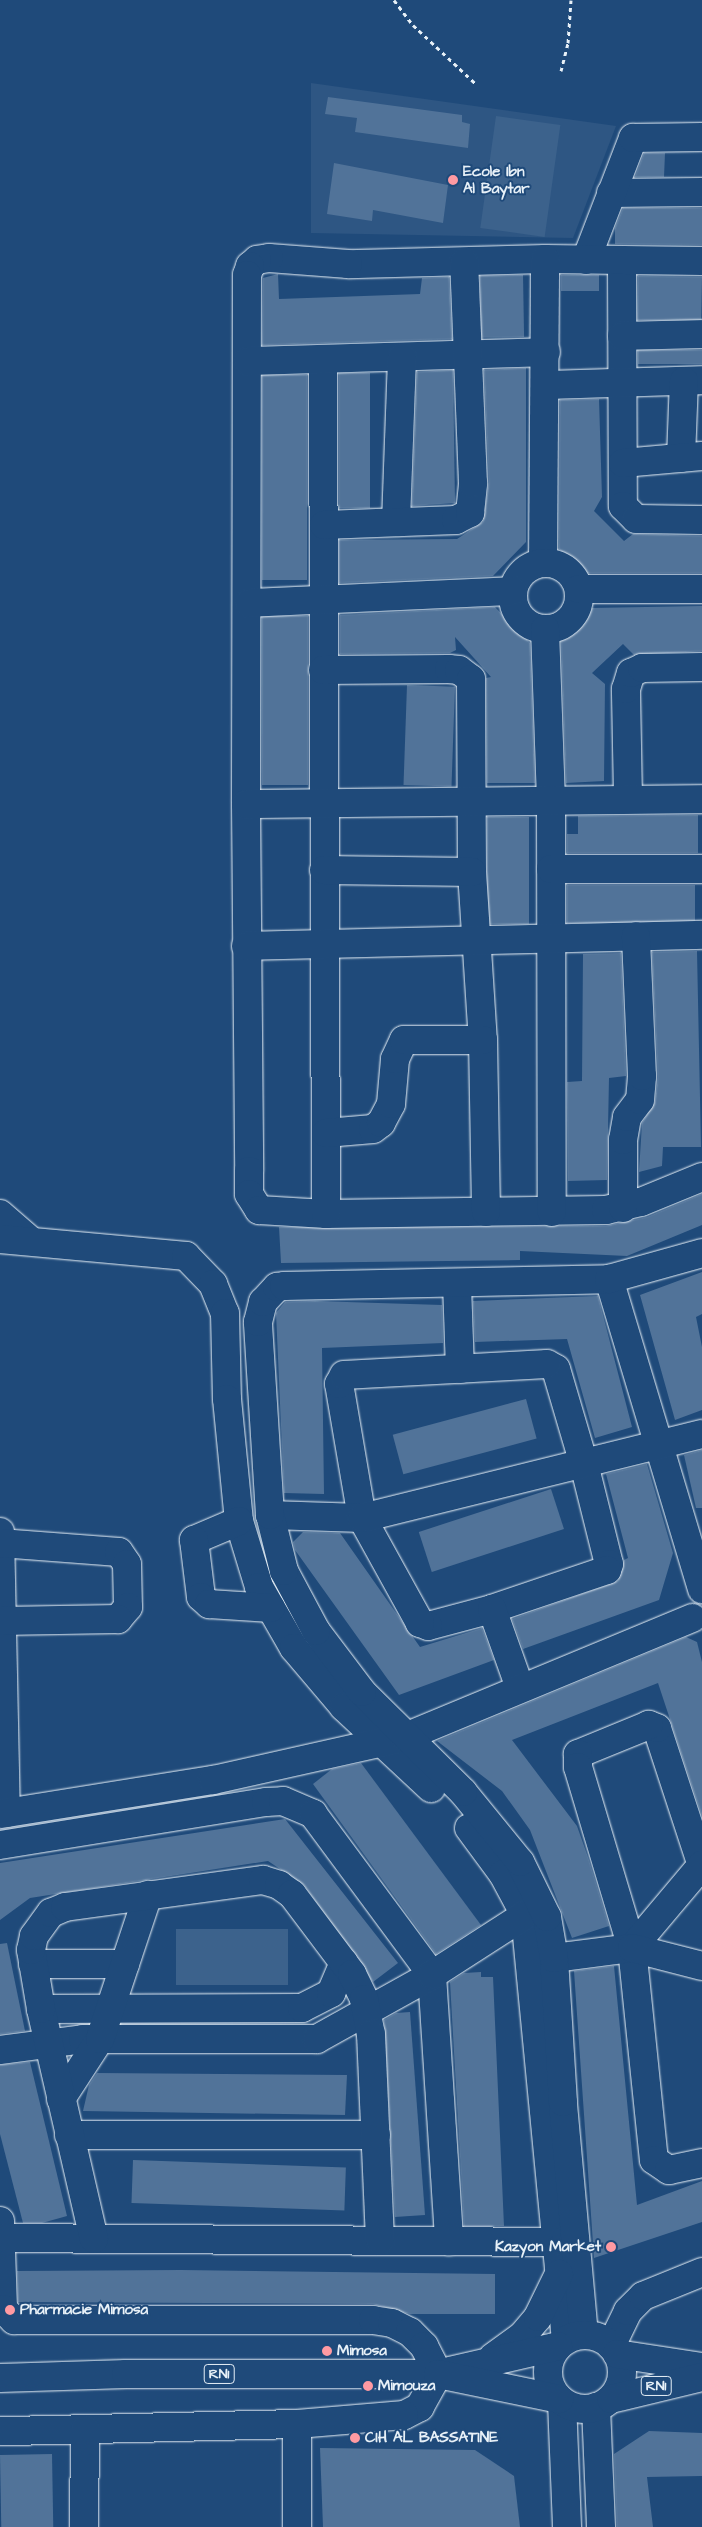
<!DOCTYPE html>
<style>
body{margin:0}
#map{position:relative;width:702px;height:2527px;overflow:hidden;background:#1f4a7a;font-family:"Architects Daughter",sans-serif}
div>[style]{position:absolute}
[style*='--x']{left:calc(var(--x)*1px);top:calc(var(--y)*1px);width:calc(var(--w)*1px);rotate:calc(var(--a)*1deg)}
.built>*{inset:0;background:#2e5683}
.green>*{inset:0;background:#3c628c;transform-origin:0 0}
.building>*{inset:0;background:#517399;transform-origin:0 0}
.path>*{height:3px;margin-top:-1.5px;transform-origin:0;background:repeating-linear-gradient(90deg,#e8f1f8 0 4px,transparent 0 8px)}
.roads{filter:drop-shadow(0 0 1px #e8f1f8) drop-shadow(0 0 1px #e8f1f8)}
.minor>*{height:28px;margin:-14px;padding:0 14px;transform-origin:14px;border-radius:14px;background:#1f4a7a}
.minor>.ring{margin:-14px;padding:0;box-sizing:content-box;background:none;border:28px solid #1f4a7a;border-radius:50%}
.major>*{height:28px;margin:-14px;padding:0 14px;transform-origin:14px;border-radius:14px;background:#1f4a7a}
.major>.ring{margin:-14px;padding:0;box-sizing:content-box;background:none;border:28px solid #1f4a7a;border-radius:50%}
.dots>*{width:14px;height:14px;translate:-50% -50%;box-sizing:border-box;border:2px solid #1f4a7a;border-radius:50%}
span{translate:-50% -50%;white-space:nowrap;text-align:center;line-height:1.15;-webkit-text-stroke:4px #1f4a7a;paint-order:stroke}
.shield-label span{padding:1px 4px;background:#1f4a7a;border:1px solid;border-radius:4px;-webkit-text-stroke-width:0}
.shield-label{font-size:14px;color:#e8f1f8;font-weight:700}
.poi-label{font-size:15px;color:#e8f1f8;font-weight:700}
.left{translate:0 -50%;text-align:left}
.right{translate:-100% -50%;text-align:right}
</style>
<div id="map">
<div class="built">
<i style="clip-path:polygon(311px 83px,616px 126px,573px 238px,311px 233px)"></i>
</div>
<div class="green">
<i style="left:496px;top:116px;width:65px;height:113px;rotate:8deg"></i>
<i style="left:176px;top:1929px;width:112px;height:56px"></i>
</div>
<div class="building">
<i style="clip-path:polygon(328px 97px,462px 115px,462px 122px,470px 124px,468px 148px,355px 132px,357px 118px,325px 114px)"></i>
<i style="clip-path:polygon(644px 153px,665px 153px,664px 177px,635px 177px)"></i>
<i style="clip-path:polygon(334px 163px,448px 185px,443px 223px,373px 210px,372px 221px,327px 214px)"></i>
<i style="clip-path:polygon(623px 208px,702px 208px,702px 245px,615px 244px,615px 228px)"></i>
<i style="clip-path:polygon(278px 274px,279px 299px,420px 294px,422px 278px,449px 277px,452px 339px,262px 345px,263px 278px)"></i>
<i style="left:523px;top:275px;width:62px;height:43px;rotate:89deg"></i>
<i style="left:561px;top:275px;width:38px;height:16px"></i>
<i style="left:638px;top:276px;width:64px;height:44px;rotate:1deg"></i>
<i style="left:702px;top:350px;width:14px;height:64px;rotate:90deg"></i>
<i style="clip-path:polygon(526px 368px,526px 542px,493px 576px,339px 583px,339px 540px,457px 539px,483px 522px,489px 482px,484px 370px)"></i>
<i style="clip-path:polygon(453px 370px,455px 503px,412px 506px,417px 372px)"></i>
<i style="left:370px;top:373px;width:135px;height:31px;rotate:90deg"></i>
<i style="left:307px;top:375px;width:205px;height:45px;rotate:90deg"></i>
<i style="clip-path:polygon(599px 399px,602px 497px,594px 511px,624px 541px,633px 534px,702px 536px,702px 573px,586px 573px,559px 549px,560px 400px)"></i>
<i style="clip-path:polygon(702px 606px,702px 651px,634px 655px,623px 644px,592px 673px,605px 684px,604px 781px,566px 783px,561px 636px,590px 608px)"></i>
<i style="clip-path:polygon(495px 607px,530px 643px,535px 783px,487px 783px,486px 678px,491px 677px,455px 637px,456px 650px,450px 653px,340px 654px,340px 615px)"></i>
<i style="left:308px;top:616px;width:169px;height:46px;rotate:90deg"></i>
<i style="left:407px;top:685px;width:48px;height:100px;rotate:2deg"></i>
<i style="clip-path:polygon(698px 815px,698px 853px,567px 853px,567px 834px,578px 834px,578px 816px)"></i>
<i style="left:487px;top:817px;width:42px;height:107px"></i>
<i style="left:567px;top:885px;width:128px;height:38px"></i>
<i style="clip-path:polygon(697px 951px,701px 1147px,663px 1147px,662px 1166px,639px 1172px,642px 1123px,655px 1102px,658px 1077px,652px 952px)"></i>
<i style="clip-path:polygon(621px 953px,626px 1076px,609px 1078px,607px 1180px,568px 1181px,567px 1082px,582px 1081px,583px 954px)"></i>
<i style="clip-path:polygon(702px 1194px,702px 1225px,627px 1256px,520px 1251px,520px 1260px,281px 1263px,279px 1227px,606px 1226px,647px 1217px)"></i>
<i style="clip-path:polygon(702px 1272px,702px 1314px,696px 1317px,702px 1347px,702px 1410px,675px 1420px,640px 1295px)"></i>
<i style="clip-path:polygon(598px 1296px,632px 1427px,595px 1438px,567px 1339px,475px 1342px,473px 1301px)"></i>
<i style="clip-path:polygon(315px 1301px,442px 1305px,443px 1343px,322px 1348px,324px 1494px,284px 1493px,276px 1313px,285px 1302px)"></i>
<i style="left:526px;top:1399px;width:41px;height:138px;rotate:75deg"></i>
<i style="clip-path:polygon(702px 1450px,702px 1508px,696px 1508px,684px 1455px)"></i>
<i style="clip-path:polygon(647px 1464px,673px 1553px,659px 1600px,523px 1649px,512px 1619px,618px 1581px,624px 1560px,628px 1558px,606px 1474px)"></i>
<i style="left:551px;top:1489px;width:42px;height:139px;rotate:72deg"></i>
<i style="clip-path:polygon(303px 1532px,340px 1533px,420px 1647px,482px 1628px,494px 1660px,399px 1695px,295px 1550px,293px 1542px)"></i>
<i style="clip-path:polygon(686px 1637px,697px 1642px,702px 1662px,702px 1816px,658px 1683px,512px 1740px,577px 1826px,589px 1860px,609px 1926px,572px 1938px,530px 1830px,502px 1791px,437px 1741px)"></i>
<i style="clip-path:polygon(361px 1763px,481px 1925px,436px 1954px,313px 1784px,332px 1769px)"></i>
<i style="clip-path:polygon(285px 1819px,398px 1963px,373px 1982px,304px 1885px,268px 1861px,30px 1898px,0 1920px,0 1863px)"></i>
<i style="clip-path:polygon(7px 1943px,25px 2031px,0 2034px,0 1944px)"></i>
<i style="clip-path:polygon(614px 1966px,637px 2205px,702px 2181px,702px 2222px,594px 2258px,574px 1971px)"></i>
<i style="clip-path:polygon(481px 1972px,481px 1977px,493px 1977px,504px 2226px,464px 2226px,450px 1982px,464px 1973px)"></i>
<i style="clip-path:polygon(410px 2012px,425px 2215px,395px 2217px,384px 2020px,396px 2013px)"></i>
<i style="clip-path:polygon(30px 2062px,67px 2216px,42px 2223px,23px 2223px,0 2134px,0 2065px)"></i>
<i style="clip-path:polygon(97px 2073px,347px 2075px,345px 2115px,83px 2111px,89px 2085px)"></i>
<i style="left:133px;top:2160px;width:213px;height:43px;rotate:2deg"></i>
<i style="clip-path:polygon(181px 2270px,495px 2274px,495px 2314px,410px 2314px,373px 2304px,18px 2302px,17px 2271px)"></i>
<i style="clip-path:polygon(649px 2431px,702px 2433px,702px 2476px,647px 2477px,653px 2527px,617px 2527px,614px 2454px)"></i>
<i style="clip-path:polygon(320px 2448px,475px 2450px,514px 2476px,520px 2527px,323px 2527px)"></i>
<i style="left:52px;top:2454px;width:73px;height:52px;rotate:89deg"></i>
</div>
<div class="path">
<i style="--x:394;--y:0;--w:31;--a:53"></i>
<i style="--x:413;--y:25;--w:85;--a:43.1"></i>
<i style="--x:561;--y:71;--w:29;--a:-76"></i>
<i style="--x:568;--y:43;--w:43;--a:-86"></i>
</div>
<div class="roads">
<div class="minor">
<i style="--x:611;--y:193;--w:91;--a:-0.6"></i>
<i style="--x:586;--y:260;--w:131;--a:-68.9"></i>
<i style="--x:633;--y:138;--w:69;--a:-0.8"></i>
<i style="--x:622;--y:260;--w:246;--a:89.8"></i>
<i style="--x:623;--y:506;--w:18;--a:45"></i>
<i style="--x:636;--y:519;--w:66;--a:0.9"></i>
<i style="--x:702;--y:261;--w:157;--a:-179.3"></i>
<i style="--x:545;--y:259;--w:197;--a:178.5"></i>
<i style="--x:348;--y:264;--w:79;--a:-175.7"></i>
<i style="--x:269;--y:258;--w:12;--a:171"></i>
<i style="--x:257;--y:260;--w:9;--a:139"></i>
<i style="--x:250;--y:266;--w:9;--a:108"></i>
<i style="--x:247;--y:275;--w:529;--a:90.11"></i>
<i style="--x:246;--y:804;--w:367;--a:89.5"></i>
<i style="--x:249;--y:1171;--w:23;--a:90"></i>
<i style="--x:249;--y:1194;--w:19;--a:58"></i>
<i style="--x:259;--y:1210;--w:67;--a:3.4"></i>
<i style="--x:326;--y:1214;--w:280;--a:-0.8"></i>
<i style="--x:606;--y:1210;--w:36;--a:-13"></i>
<i style="--x:641;--y:1202;--w:66;--a:-22.3"></i>
<i style="--x:622;--y:336;--w:80;--a:-1.4"></i>
<i style="--x:323;--y:359;--w:855;--a:89.8"></i>
<i style="--x:248;--y:361;--w:298;--a:-1.7"></i>
<i style="--x:546;--y:385;--w:156;--a:-1.8"></i>
<i style="--x:681;--y:458;--w:77;--a:-87.8"></i>
<i style="--x:623;--y:463;--w:79;--a:-5.1"></i>
<i style="--x:396;--y:522;--w:165;--a:-87.9"></i>
<i style="--x:324;--y:525;--w:132;--a:-2.2"></i>
<i style="--x:456;--y:520;--w:16;--a:-27"></i>
<i style="--x:470;--y:513;--w:30;--a:-84"></i>
<i style="--x:473;--y:483;--w:221;--a:-92.3"></i>
<i style="--x:543;--y:562;--w:303;--a:-89.6"></i>
<i class="ring" style="left:513px;top:563px;width:38px;height:38px"></i>
<i style="--x:579;--y:589;--w:123;--a:0"></i>
<i style="--x:249;--y:603;--w:264;--a:-2.6"></i>
<i style="--x:545;--y:629;--w:171;--a:88"></i>
<i style="--x:551;--y:800;--w:412;--a:89.9"></i>
<i style="--x:323;--y:670;--w:126;--a:-0.5"></i>
<i style="--x:449;--y:669;--w:10;--a:6"></i>
<i style="--x:459;--y:670;--w:15;--a:37"></i>
<i style="--x:471;--y:679;--w:193;--a:89.7"></i>
<i style="--x:472;--y:872;--w:168;--a:86.3"></i>
<i style="--x:483;--y:1040;--w:172;--a:89"></i>
<i style="--x:628;--y:798;--w:109;--a:-91.1"></i>
<i style="--x:626;--y:689;--w:17;--a:-73"></i>
<i style="--x:631;--y:673;--w:12;--a:-24"></i>
<i style="--x:642;--y:668;--w:60;--a:-1"></i>
<i style="--x:246;--y:804;--w:456;--a:-0.6"></i>
<i style="--x:551;--y:869;--w:151;--a:0"></i>
<i style="--x:324;--y:870;--w:148;--a:0.8"></i>
<i style="--x:246;--y:946;--w:456;--a:-1.4"></i>
<i style="--x:326;--y:1133;--w:47;--a:-4.9"></i>
<i style="--x:373;--y:1129;--w:10;--a:-37"></i>
<i style="--x:381;--y:1123;--w:21;--a:-62"></i>
<i style="--x:391;--y:1104;--w:45;--a:-84.9"></i>
<i style="--x:395;--y:1059;--w:21;--a:-65"></i>
<i style="--x:404;--y:1040;--w:79;--a:0"></i>
<i style="--x:623;--y:1208;--w:68;--a:-90"></i>
<i style="--x:623;--y:1140;--w:23;--a:-80"></i>
<i style="--x:627;--y:1117;--w:21;--a:-53"></i>
<i style="--x:640;--y:1100;--w:24;--a:-85"></i>
<i style="--x:642;--y:1076;--w:140;--a:-92.5"></i>
<i style="--x:0;--y:1214;--w:37;--a:41"></i>
<i style="--x:0;--y:1239;--w:187;--a:5.2"></i>
<i style="--x:186;--y:1256;--w:39;--a:46"></i>
<i style="--x:213;--y:1284;--w:31;--a:68"></i>
<i style="--x:225;--y:1313;--w:86;--a:88.7"></i>
<i style="--x:227;--y:1399;--w:123;--a:84.4"></i>
<i style="--x:239;--y:1521;--w:69;--a:73.1"></i>
<i style="--x:259;--y:1587;--w:70;--a:60.2"></i>
<i style="--x:294;--y:1648;--w:77;--a:49.7"></i>
<i style="--x:344;--y:1707;--w:119;--a:43"></i>
<i style="--x:609;--y:1279;--w:324;--a:73.3"></i>
<i style="--x:457;--y:1284;--w:85;--a:88"></i>
<i style="--x:547;--y:1364;--w:10;--a:29"></i>
<i style="--x:556;--y:1369;--w:99;--a:73.6"></i>
<i style="--x:584;--y:1464;--w:103;--a:76"></i>
<i style="--x:609;--y:1564;--w:6;--a:108"></i>
<i style="--x:607;--y:1570;--w:121;--a:161.3"></i>
<i style="--x:492;--y:1609;--w:66;--a:165.1"></i>
<i style="--x:428;--y:1626;--w:9;--a:-159"></i>
<i style="--x:420;--y:1623;--w:120;--a:-118.9"></i>
<i style="--x:362;--y:1518;--w:136;--a:-99.7"></i>
<i style="--x:339;--y:1384;--w:10;--a:-61"></i>
<i style="--x:344;--y:1375;--w:203;--a:-3.1"></i>
<i style="--x:270;--y:1515;--w:92;--a:1.9"></i>
<i style="--x:362;--y:1518;--w:350;--a:-13.9"></i>
<i style="--x:239;--y:1521;--w:49;--a:157.1"></i>
<i style="--x:194;--y:1540;--w:57;--a:83"></i>
<i style="--x:201;--y:1597;--w:11;--a:41"></i>
<i style="--x:209;--y:1604;--w:62;--a:3.7"></i>
<i style="--x:0;--y:1532;--w:281;--a:88.8"></i>
<i style="--x:0;--y:1543;--w:119;--a:4.3"></i>
<i style="--x:119;--y:1552;--w:14;--a:56"></i>
<i style="--x:127;--y:1564;--w:43;--a:88.7"></i>
<i style="--x:128;--y:1607;--w:16;--a:130"></i>
<i style="--x:118;--y:1619;--w:117;--a:179"></i>
<i style="--x:492;--y:1609;--w:84;--a:70.5"></i>
<i style="--x:0;--y:1814;--w:216;--a:-9.1"></i>
<i style="--x:213;--y:1780;--w:197;--a:-12.6"></i>
<i style="--x:405;--y:1737;--w:311;--a:-22.5"></i>
<i style="--x:469;--y:1828;--w:57;--a:53.5"></i>
<i style="--x:503;--y:1874;--w:47;--a:61.8"></i>
<i style="--x:525;--y:1915;--w:427;--a:84.5"></i>
<i style="--x:0;--y:1845;--w:269;--a:-9.2"></i>
<i style="--x:266;--y:1802;--w:17;--a:-3"></i>
<i style="--x:283;--y:1801;--w:33;--a:23"></i>
<i style="--x:313;--y:1814;--w:200;--a:53.5"></i>
<i style="--x:432;--y:1975;--w:267;--a:86.3"></i>
<i style="--x:702;--y:1866;--w:145;--a:-108.1"></i>
<i style="--x:657;--y:1728;--w:9;--a:-159"></i>
<i style="--x:649;--y:1725;--w:77;--a:157.8"></i>
<i style="--x:578;--y:1754;--w:13;--a:90"></i>
<i style="--x:578;--y:1767;--w:189;--a:73.4"></i>
<i style="--x:632;--y:1948;--w:213;--a:84.1"></i>
<i style="--x:654;--y:2160;--w:18;--a:34"></i>
<i style="--x:669;--y:2170;--w:34;--a:-12"></i>
<i style="--x:632;--y:1948;--w:109;--a:-49.9"></i>
<i style="--x:554;--y:1958;--w:79;--a:-7.3"></i>
<i style="--x:632;--y:1948;--w:72;--a:14.4"></i>
<i style="--x:33;--y:1964;--w:92;--a:0"></i>
<i style="--x:41;--y:2009;--w:261;--a:-0.2"></i>
<i style="--x:302;--y:2008;--w:33;--a:-27"></i>
<i style="--x:331;--y:1993;--w:33;--a:-67"></i>
<i style="--x:0;--y:2050;--w:84;--a:-7.5"></i>
<i style="--x:83;--y:2039;--w:234;--a:0"></i>
<i style="--x:317;--y:2039;--w:132;--a:-29.1"></i>
<i style="--x:432;--y:1975;--w:111;--a:-32.8"></i>
<i style="--x:61;--y:2099;--w:72;--a:-57"></i>
<i style="--x:100;--y:2039;--w:152;--a:-71.6"></i>
<i style="--x:69;--y:2135;--w:307;--a:0"></i>
<i style="--x:0;--y:2221;--w:88;--a:88"></i>
<i style="--x:3;--y:2309;--w:16;--a:45"></i>
<i style="--x:14;--y:2320;--w:359;--a:0"></i>
<i style="--x:373;--y:2320;--w:19;--a:9"></i>
<i style="--x:392;--y:2323;--w:20;--a:27"></i>
<i style="--x:410;--y:2332;--w:20;--a:45"></i>
<i style="--x:424;--y:2346;--w:31;--a:63"></i>
<i style="--x:438;--y:2374;--w:38;--a:119"></i>
<i style="--x:420;--y:2407;--w:18;--a:153"></i>
<i style="--x:404;--y:2415;--w:107;--a:175.2"></i>
<i style="--x:297;--y:2424;--w:297;--a:178.6"></i>
<i style="--x:2;--y:2238;--w:554;--a:0.41"></i>
<i style="--x:94;--y:2239;--w:236;--a:-103"></i>
<i style="--x:41;--y:2009;--w:60;--a:-99.6"></i>
<i style="--x:31;--y:1950;--w:14;--a:-78"></i>
<i style="--x:34;--y:1936;--w:29;--a:-54"></i>
<i style="--x:51;--y:1913;--w:15;--a:-23"></i>
<i style="--x:65;--y:1907;--w:200;--a:-7.8"></i>
<i style="--x:263;--y:1880;--w:17;--a:17"></i>
<i style="--x:279;--y:1885;--w:16;--a:35"></i>
<i style="--x:292;--y:1894;--w:100;--a:53.1"></i>
<i style="--x:352;--y:1974;--w:28;--a:64"></i>
<i style="--x:364;--y:1999;--w:36;--a:79"></i>
<i style="--x:371;--y:2034;--w:207;--a:87.5"></i>
<i style="--x:584;--y:2335;--w:234;--a:-95.2"></i>
<i style="--x:563;--y:2102;--w:144;--a:-93.6"></i>
<i style="--x:554;--y:1958;--w:42;--a:-99.7"></i>
<i style="--x:547;--y:1917;--w:61;--a:-116.1"></i>
<i style="--x:520;--y:1862;--w:90;--a:-129.2"></i>
<i style="--x:463;--y:1792;--w:142;--a:-135.3"></i>
<i style="--x:362;--y:1692;--w:76;--a:-127"></i>
<i style="--x:316;--y:1631;--w:68;--a:-118.1"></i>
<i style="--x:284;--y:1571;--w:58;--a:-104"></i>
<i style="--x:270;--y:1515;--w:193;--a:-93.6"></i>
<i style="--x:258;--y:1322;--w:21;--a:-76"></i>
<i style="--x:263;--y:1302;--w:21;--a:-47"></i>
<i style="--x:277;--y:1287;--w:7;--a:-8"></i>
<i style="--x:284;--y:1286;--w:325;--a:-1.2"></i>
<i style="--x:609;--y:1279;--w:97;--a:-15.6"></i>
<i style="--x:611;--y:2346;--w:39;--a:-64"></i>
<i style="--x:628;--y:2311;--w:21;--a:-45"></i>
<i style="--x:643;--y:2296;--w:64;--a:-22.1"></i>
<i style="--x:562;--y:2402;--w:125;--a:87.7"></i>
<i style="--x:596;--y:2407;--w:120;--a:87.6"></i>
<i style="--x:297;--y:2424;--w:103;--a:90"></i>
<i style="--x:84;--y:2527;--w:98;--a:-89.4"></i>
</div>
<div class="major">
<i class="ring" style="left:548px;top:2335px;width:46px;height:46px"></i>
<i style="--x:617;--y:2354;--w:86;--a:8.7"></i>
<i style="--x:493;--y:2357;--w:37;--a:-36"></i>
<i style="--x:523;--y:2335;--w:23;--a:-50"></i>
<i style="--x:538;--y:2317;--w:48;--a:-64"></i>
<i style="--x:450;--y:2371;--w:111;--a:-13"></i>
<i style="--x:0;--y:2378;--w:126;--a:-1.8"></i>
<i style="--x:126;--y:2374;--w:312;--a:0"></i>
<i style="--x:438;--y:2374;--w:124;--a:11.7"></i>
<i style="--x:611;--y:2399;--w:94;--a:-13.6"></i>
</div>
</div>
<div class="dots">
<i style="left:453px;top:180px;background:#ff9aa2"></i>
<i style="left:611px;top:2247px;background:#ff9aa2"></i>
<i style="left:10px;top:2310px;background:#ff9aa2"></i>
<i style="left:327px;top:2351px;background:#ff9aa2"></i>
<i style="left:368px;top:2386px;background:#ff9aa2"></i>
<i style="left:355px;top:2438px;background:#ff9aa2"></i>
</div>
<div class="shield-label">
<span style="left:219px;top:2374px">RN1</span>
<span style="left:656px;top:2386px">RN1</span>
</div>
<div class="poi-label">
<span class="left" style="left:463px;top:180px">Ecole Ibn<br>Al Baytar</span>
<span class="right" style="left:601px;top:2247px">Kazyon Market</span>
<span class="left" style="left:20px;top:2310px">Pharmacie Mimosa</span>
<span class="left" style="left:337px;top:2351px">Mimosa</span>
<span class="left" style="left:378px;top:2386px">Mimouza</span>
<span class="left" style="left:365px;top:2438px">CIH AL BASSATINE</span>
</div>
</div>
